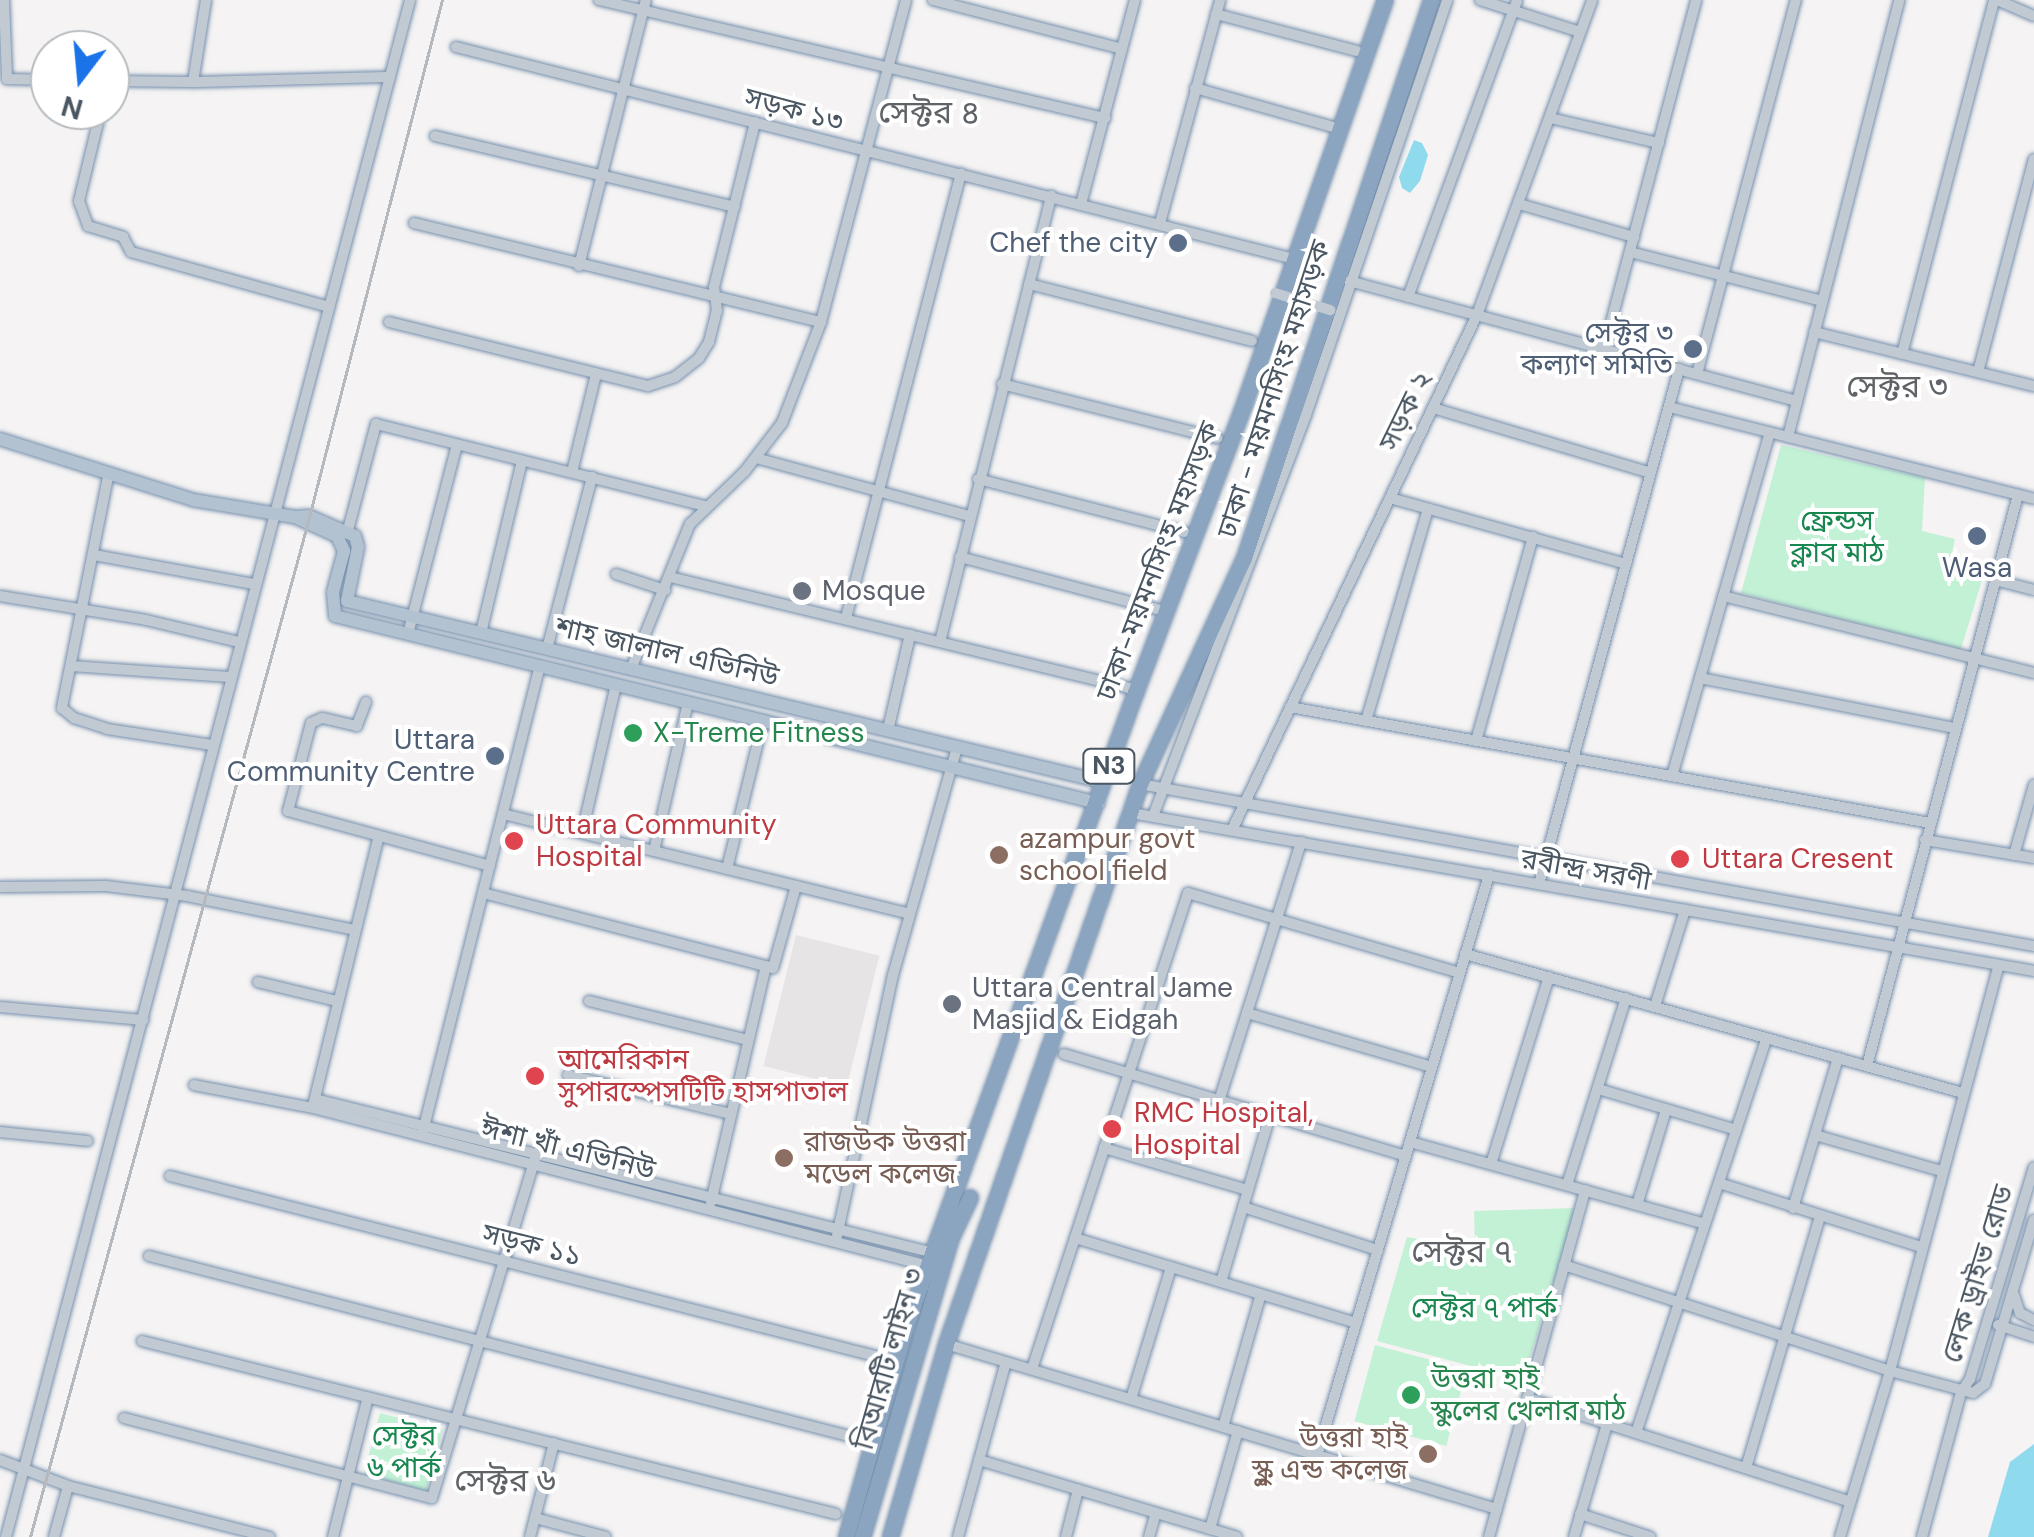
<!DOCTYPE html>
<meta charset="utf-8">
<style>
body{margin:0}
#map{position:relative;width:2034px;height:1537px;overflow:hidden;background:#f5f3f3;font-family:"DM Sans","Noto Sans Bengali",sans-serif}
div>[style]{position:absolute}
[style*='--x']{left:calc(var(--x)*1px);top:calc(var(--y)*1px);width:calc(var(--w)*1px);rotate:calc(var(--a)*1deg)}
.education>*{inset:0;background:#e6e4e5;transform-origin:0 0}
.green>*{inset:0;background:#c3f1d5;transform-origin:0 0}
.water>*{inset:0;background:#90daee}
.roads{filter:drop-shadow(0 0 2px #7690ad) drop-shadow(0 0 2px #7690ad)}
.minor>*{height:10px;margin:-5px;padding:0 5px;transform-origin:5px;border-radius:5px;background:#c1cad2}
.major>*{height:12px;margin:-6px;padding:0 6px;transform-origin:6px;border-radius:6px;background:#b3c2d1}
.highway>*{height:15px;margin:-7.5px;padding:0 7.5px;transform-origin:7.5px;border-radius:7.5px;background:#8ba5c1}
.rail>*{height:2.5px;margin:-1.25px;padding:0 1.25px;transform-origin:1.25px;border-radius:1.25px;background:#b5b8bd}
.minor-bridge>*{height:10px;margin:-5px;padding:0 5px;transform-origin:5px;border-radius:5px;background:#c1cad2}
.dots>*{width:28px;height:28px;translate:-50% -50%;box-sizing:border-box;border:5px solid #fff;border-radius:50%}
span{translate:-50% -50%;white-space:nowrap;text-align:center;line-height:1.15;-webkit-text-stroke:8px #fff;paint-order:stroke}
.shield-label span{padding:2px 8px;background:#fff;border:2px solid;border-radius:8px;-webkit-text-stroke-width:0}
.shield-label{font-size:25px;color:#4a5661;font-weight:700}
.street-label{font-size:28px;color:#4a5661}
.service-label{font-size:28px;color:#4e5e75}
.right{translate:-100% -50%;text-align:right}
.park-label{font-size:28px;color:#17864f}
.worship-label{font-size:28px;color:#5b616d}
.left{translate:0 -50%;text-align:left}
.leisure-label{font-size:28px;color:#27864d}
.health-label{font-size:28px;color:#be3a42}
.education-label{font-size:28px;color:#785e54}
.quarter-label{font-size:32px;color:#5f6368}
.north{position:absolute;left:30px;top:30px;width:100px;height:100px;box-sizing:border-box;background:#fff;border:2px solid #b7bbc0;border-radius:50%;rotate:196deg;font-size:28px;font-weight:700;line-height:40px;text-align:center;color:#4a5661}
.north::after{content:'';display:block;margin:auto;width:35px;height:45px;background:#1a73e8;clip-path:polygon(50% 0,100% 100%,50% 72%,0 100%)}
</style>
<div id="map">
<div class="education">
<i style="left:796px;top:935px;width:86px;height:135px;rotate:14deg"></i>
</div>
<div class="green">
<i style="clip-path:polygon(1781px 445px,1925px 478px,1922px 531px,1955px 539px,1949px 567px,1984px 574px,1961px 649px,1741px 593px)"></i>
<i style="clip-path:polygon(1576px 1208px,1523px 1380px,1377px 1341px,1407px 1237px,1475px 1250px,1474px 1211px)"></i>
<i style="left:1375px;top:1345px;width:95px;height:79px;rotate:15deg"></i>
<i style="left:380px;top:1413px;width:65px;height:63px;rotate:15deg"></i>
</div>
<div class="water">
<i style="clip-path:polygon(1414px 140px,1422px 143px,1428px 155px,1420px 181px,1410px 193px,1402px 188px,1399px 177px)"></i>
<i style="clip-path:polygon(2034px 1444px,2034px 1537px,1988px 1537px,2010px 1462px)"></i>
</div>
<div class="roads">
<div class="minor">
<i style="--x:4;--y:0;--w:79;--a:87.8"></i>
<i style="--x:7;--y:79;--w:43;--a:1.3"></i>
<i style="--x:599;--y:0;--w:520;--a:13.13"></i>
<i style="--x:933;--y:0;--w:195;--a:14.5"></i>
<i style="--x:1480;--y:0;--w:105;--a:17.7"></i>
<i style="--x:1997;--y:0;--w:40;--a:23.4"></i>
<i style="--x:1216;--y:14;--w:146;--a:14.7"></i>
<i style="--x:456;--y:47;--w:864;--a:14.2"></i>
<i style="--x:110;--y:81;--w:83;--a:0.7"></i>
<i style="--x:193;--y:82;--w:83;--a:-81"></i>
<i style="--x:193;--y:82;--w:197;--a:-1.5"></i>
<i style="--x:1195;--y:88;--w:143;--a:15.8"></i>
<i style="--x:101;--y:110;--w:94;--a:103.6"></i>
<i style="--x:79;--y:201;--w:27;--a:70"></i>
<i style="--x:88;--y:226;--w:37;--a:17"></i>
<i style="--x:123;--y:237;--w:17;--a:62"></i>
<i style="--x:131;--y:252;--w:205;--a:15.5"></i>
<i style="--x:1550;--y:118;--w:112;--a:12.9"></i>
<i style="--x:435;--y:136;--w:308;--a:13.3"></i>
<i style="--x:1081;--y:204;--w:211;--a:-75.2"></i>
<i style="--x:1519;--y:204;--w:120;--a:16"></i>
<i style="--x:414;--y:223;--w:419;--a:13.7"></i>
<i style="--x:1160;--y:223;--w:231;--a:-74.9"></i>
<i style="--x:1630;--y:252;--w:198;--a:14.3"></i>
<i style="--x:579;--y:266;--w:274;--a:-75.9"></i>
<i style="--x:1349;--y:281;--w:464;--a:15"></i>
<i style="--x:1029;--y:284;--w:230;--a:14.3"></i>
<i style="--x:1408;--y:297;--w:316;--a:-69.8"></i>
<i style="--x:389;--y:322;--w:267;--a:13.9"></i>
<i style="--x:648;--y:386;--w:28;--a:-18"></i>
<i style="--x:675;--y:377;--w:31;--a:-38"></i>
<i style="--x:699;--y:358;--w:19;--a:-58"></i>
<i style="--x:709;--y:342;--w:32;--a:-76"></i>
<i style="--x:717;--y:311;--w:24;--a:-97"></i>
<i style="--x:714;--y:287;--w:170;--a:-76"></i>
<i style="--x:1814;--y:332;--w:227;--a:13.8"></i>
<i style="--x:1604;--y:349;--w:361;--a:-75.2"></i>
<i style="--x:1902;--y:354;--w:366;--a:-75.4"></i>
<i style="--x:1978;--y:372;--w:220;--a:-75.3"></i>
<i style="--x:1697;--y:374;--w:387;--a:-75.2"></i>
<i style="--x:1002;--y:384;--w:222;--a:14.1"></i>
<i style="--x:1669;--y:407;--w:376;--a:14.1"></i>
<i style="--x:1433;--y:408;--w:227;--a:16.6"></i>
<i style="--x:1788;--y:437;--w:451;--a:-75.7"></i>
<i style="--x:756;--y:458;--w:222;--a:15.2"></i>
<i style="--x:572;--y:472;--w:101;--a:-76.2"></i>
<i style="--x:108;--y:477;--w:236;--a:101.3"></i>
<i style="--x:62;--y:708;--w:16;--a:40"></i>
<i style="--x:74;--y:718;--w:35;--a:18"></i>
<i style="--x:107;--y:729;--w:106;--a:8.7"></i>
<i style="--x:978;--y:479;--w:213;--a:14.4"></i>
<i style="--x:1390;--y:498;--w:245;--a:15.6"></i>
<i style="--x:348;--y:530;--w:110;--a:-75.2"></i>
<i style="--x:376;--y:424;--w:340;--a:14"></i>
<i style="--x:94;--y:555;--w:162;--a:10.3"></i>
<i style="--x:960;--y:557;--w:204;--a:14.8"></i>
<i style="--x:616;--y:574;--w:52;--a:18.1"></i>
<i style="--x:670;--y:577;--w:247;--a:13.6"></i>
<i style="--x:910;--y:635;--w:98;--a:103"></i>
<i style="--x:888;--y:730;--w:98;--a:-77"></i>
<i style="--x:910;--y:635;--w:225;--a:13.6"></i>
<i style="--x:1995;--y:580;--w:40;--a:14.4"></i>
<i style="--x:0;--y:596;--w:148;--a:9.3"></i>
<i style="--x:146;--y:620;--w:96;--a:13.3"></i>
<i style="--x:1723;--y:596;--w:320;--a:13.9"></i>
<i style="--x:846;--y:618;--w:459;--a:-75.5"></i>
<i style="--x:481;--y:633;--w:177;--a:-76.6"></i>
<i style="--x:408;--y:634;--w:195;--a:-75.5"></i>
<i style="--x:940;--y:642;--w:460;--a:-76"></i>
<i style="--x:547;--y:649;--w:178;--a:-75.3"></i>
<i style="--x:71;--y:666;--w:159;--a:4"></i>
<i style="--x:631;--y:669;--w:157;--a:-67.9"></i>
<i style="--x:690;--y:524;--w:76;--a:-43.9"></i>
<i style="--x:745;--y:471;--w:61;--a:-52.4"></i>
<i style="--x:782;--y:423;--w:108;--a:-68.9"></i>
<i style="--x:821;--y:322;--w:333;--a:-75.2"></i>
<i style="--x:1700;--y:678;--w:260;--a:11.1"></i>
<i style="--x:366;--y:702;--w:26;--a:111"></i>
<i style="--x:357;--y:726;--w:36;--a:-167"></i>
<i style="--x:322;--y:718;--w:12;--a:156"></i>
<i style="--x:311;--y:723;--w:91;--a:104.6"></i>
<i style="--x:288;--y:811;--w:209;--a:15.2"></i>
<i style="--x:1290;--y:707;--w:650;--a:10.27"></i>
<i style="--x:1366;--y:721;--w:221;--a:-73.7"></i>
<i style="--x:1476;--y:741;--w:212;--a:-74.4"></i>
<i style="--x:1672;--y:776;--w:357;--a:-74.1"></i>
<i style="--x:1140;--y:784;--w:909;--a:10.27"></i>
<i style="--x:1131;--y:813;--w:917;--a:9.92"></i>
<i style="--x:503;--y:814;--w:418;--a:13.8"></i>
<i style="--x:1153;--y:816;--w:429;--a:-69.1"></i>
<i style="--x:1306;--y:415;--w:438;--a:-71.2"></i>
<i style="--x:1232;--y:830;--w:570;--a:-64.56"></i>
<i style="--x:1477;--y:315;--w:335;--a:-69.9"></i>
<i style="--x:582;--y:833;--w:152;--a:-77.1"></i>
<i style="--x:1925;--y:840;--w:110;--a:9.4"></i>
<i style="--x:654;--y:851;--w:153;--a:-77.1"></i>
<i style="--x:2014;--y:855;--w:73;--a:-74.1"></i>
<i style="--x:727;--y:869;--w:152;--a:-76.3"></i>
<i style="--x:1539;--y:884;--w:534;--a:-74.79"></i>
<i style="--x:0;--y:887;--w:106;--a:-0.5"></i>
<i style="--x:106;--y:886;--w:82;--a:7"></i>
<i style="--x:187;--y:896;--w:171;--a:11.4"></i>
<i style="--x:483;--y:893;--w:292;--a:14.5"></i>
<i style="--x:1465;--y:954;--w:517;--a:15.6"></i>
<i style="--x:258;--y:982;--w:81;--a:13.5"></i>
<i style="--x:589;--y:1001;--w:164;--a:13.8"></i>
<i style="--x:1655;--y:1006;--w:101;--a:-72.6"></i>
<i style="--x:0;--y:1007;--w:144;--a:5.2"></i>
<i style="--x:1247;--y:1013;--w:193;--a:16.3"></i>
<i style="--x:1064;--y:1054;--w:357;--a:16.6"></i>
<i style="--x:1867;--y:1066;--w:591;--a:-75.19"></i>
<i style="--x:568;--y:1075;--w:167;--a:13.5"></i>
<i style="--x:194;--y:1085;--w:121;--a:10.9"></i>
<i style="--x:313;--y:1108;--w:636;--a:14.39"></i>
<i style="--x:1598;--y:1089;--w:144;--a:16.5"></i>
<i style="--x:315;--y:1099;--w:638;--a:13.97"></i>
<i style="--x:1219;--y:1101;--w:272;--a:-72.4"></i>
<i style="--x:313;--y:1106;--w:274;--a:-76.3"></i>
<i style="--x:423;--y:1131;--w:479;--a:-75.9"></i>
<i style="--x:0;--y:1132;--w:88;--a:5.8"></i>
<i style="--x:1815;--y:1135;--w:131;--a:15.9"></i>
<i style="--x:1410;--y:1142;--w:306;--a:15.5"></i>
<i style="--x:1104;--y:1148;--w:150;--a:16.3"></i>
<i style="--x:1491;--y:1164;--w:196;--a:-72.8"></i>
<i style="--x:170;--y:1176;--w:736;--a:14.32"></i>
<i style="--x:1719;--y:1183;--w:212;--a:17.6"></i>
<i style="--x:1567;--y:1185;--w:196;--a:-72.5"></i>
<i style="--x:711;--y:1202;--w:242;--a:-76.9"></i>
<i style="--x:766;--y:966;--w:7;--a:16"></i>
<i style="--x:773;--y:968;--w:85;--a:-74.3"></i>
<i style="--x:1637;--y:1205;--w:99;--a:-73"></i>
<i style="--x:1243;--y:1207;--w:142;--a:17.7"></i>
<i style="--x:1793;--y:1208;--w:157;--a:-73.3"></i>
<i style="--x:837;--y:1236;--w:267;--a:-77.9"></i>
<i style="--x:893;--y:975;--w:237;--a:-74.3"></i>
<i style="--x:1075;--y:1238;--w:294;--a:16.8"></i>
<i style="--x:149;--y:1256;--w:731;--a:14.42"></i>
<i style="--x:1564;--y:1265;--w:343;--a:18"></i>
<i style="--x:1890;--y:1371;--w:86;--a:14.8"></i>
<i style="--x:1973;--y:1393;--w:15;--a:-37"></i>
<i style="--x:1985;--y:1384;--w:171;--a:-73.4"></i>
<i style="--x:1221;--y:1282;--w:173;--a:-73.6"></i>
<i style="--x:2014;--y:1295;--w:19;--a:72"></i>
<i style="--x:2020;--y:1313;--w:16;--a:27"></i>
<i style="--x:1998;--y:1325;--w:38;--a:18"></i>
<i style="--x:142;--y:1341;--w:715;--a:14"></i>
<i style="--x:946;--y:1344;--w:575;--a:16.67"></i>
<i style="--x:1032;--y:1369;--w:501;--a:-71.85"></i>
<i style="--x:1188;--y:893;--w:283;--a:16.4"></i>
<i style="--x:1527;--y:1398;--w:339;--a:17.8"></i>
<i style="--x:1131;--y:1399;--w:138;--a:-73.1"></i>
<i style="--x:124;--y:1418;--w:318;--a:14.6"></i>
<i style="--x:432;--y:1498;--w:361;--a:-73.1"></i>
<i style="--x:1223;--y:1427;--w:138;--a:-74.1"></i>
<i style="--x:1636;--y:1433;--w:416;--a:-71.7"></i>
<i style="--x:1317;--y:1455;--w:605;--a:-73.48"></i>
<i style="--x:0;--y:1460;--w:73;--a:20.9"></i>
<i style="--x:68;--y:1486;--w:208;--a:14.2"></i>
<i style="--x:979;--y:1460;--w:269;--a:16.6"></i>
<i style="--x:1746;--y:1468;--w:263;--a:-73.6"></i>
<i style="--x:1580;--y:1514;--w:74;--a:18.2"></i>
<i style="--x:535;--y:1518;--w:73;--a:15"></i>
<i style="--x:1210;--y:1529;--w:102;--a:-74.1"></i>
<i style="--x:6;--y:1537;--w:1589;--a:-75.27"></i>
<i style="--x:54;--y:1537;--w:53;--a:-74.6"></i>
<i style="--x:333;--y:1537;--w:144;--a:-76"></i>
<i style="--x:530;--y:1537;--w:97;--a:-75.7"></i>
<i style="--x:958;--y:1537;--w:181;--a:-74.7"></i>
<i style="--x:1066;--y:1537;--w:49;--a:-75.7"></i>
<i style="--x:1149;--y:1537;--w:25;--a:-74"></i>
<i style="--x:1489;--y:1537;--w:360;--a:-74.5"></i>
<i style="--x:1574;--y:1537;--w:118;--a:-73.7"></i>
<i style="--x:1840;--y:1537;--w:173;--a:-73.2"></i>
<i style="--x:1890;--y:1371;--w:420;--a:-75"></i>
<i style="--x:1922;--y:1537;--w:150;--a:-74.9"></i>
<i style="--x:1961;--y:1392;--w:16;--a:-55"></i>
<i style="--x:1970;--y:1379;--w:221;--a:-73.2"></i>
</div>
<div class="major">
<i style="--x:0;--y:439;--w:202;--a:17.5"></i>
<i style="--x:193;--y:500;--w:103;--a:9.5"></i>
<i style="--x:295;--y:517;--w:46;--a:24.3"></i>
<i style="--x:337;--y:536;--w:17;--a:65"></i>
<i style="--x:344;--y:551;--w:42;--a:105"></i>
<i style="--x:333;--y:592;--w:24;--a:85"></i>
<i style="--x:335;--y:616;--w:786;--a:13.77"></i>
<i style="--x:297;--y:517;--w:12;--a:-5"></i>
<i style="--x:309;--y:516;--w:50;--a:23.5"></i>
<i style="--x:355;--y:536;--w:11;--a:75"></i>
<i style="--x:358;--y:547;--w:55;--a:101.5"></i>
<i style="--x:347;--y:601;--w:777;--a:13.46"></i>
</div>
<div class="highway">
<i style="--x:846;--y:1537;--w:220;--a:-74.2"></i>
<i style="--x:906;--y:1325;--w:675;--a:-70.09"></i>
<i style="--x:1136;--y:690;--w:309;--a:-69.3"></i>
<i style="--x:1245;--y:401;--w:425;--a:-70.8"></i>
<i style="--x:862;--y:1537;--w:313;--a:-73.5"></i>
<i style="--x:951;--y:1237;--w:44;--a:-64.6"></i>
<i style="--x:890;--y:1537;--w:201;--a:-73.8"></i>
<i style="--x:946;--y:1344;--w:593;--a:-70.89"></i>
<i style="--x:1140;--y:784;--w:249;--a:-65.3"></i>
<i style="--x:1244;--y:558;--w:589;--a:-71.47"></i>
</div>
</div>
<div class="rail">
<i style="--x:30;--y:1537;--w:1049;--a:-74.69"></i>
<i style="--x:307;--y:525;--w:542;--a:-75.58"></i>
</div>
<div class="minor-bridge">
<i style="--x:1275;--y:293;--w:58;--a:17.2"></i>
</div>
<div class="dots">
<i style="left:1178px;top:243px;background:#5c6f8a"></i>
<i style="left:1693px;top:349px;background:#5c6f8a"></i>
<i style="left:1977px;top:536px;background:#5c6f8a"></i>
<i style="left:802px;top:591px;background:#6b7280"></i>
<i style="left:633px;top:733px;background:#2e9e5b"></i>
<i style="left:495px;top:756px;background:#5c6f8a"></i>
<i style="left:514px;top:841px;background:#e0444e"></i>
<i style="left:999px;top:855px;background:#8d6e63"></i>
<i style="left:1680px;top:859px;background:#e0444e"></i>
<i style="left:952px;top:1004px;background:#6b7280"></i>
<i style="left:535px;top:1076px;background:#e0444e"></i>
<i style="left:1112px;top:1129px;background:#e0444e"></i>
<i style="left:784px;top:1158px;background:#8d6e63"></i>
<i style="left:1411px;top:1395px;background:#2e9e5b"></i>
<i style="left:1428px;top:1454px;background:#8d6e63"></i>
</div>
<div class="shield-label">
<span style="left:1109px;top:766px">N3</span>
</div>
<div class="street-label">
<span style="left:794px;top:110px;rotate:15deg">সড়ক ১৩</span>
<span style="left:1274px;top:389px;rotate:-72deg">ঢাকা - ময়মনসিংহ মহাসড়ক</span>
<span style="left:1406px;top:411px;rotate:-64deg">সড়ক ২</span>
<span style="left:1158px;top:561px;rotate:-69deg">ঢাকা-ময়মনসিংহ মহাসড়ক</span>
<span style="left:667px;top:652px;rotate:13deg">শাহ জালাল এভিনিউ</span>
<span style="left:1586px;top:870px;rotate:10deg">রবীন্দ্র সরণী</span>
<span style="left:568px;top:1149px;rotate:14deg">ঈশা খাঁ এভিনিউ</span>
<span style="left:532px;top:1245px;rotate:14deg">সড়ক ১১</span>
<span style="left:1978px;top:1274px;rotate:-73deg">লেক ড্রাইভ রোড</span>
<span style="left:889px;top:1359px;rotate:-74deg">বিআরটি লাইন ৩</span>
</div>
<div class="service-label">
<span class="right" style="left:1158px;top:243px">Chef the city</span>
<span class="right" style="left:1673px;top:349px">সেক্টর ৩<br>কল্যাণ সমিতি</span>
<span style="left:1977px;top:568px">Wasa</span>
<span class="right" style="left:475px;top:756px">Uttara<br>Community Centre</span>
</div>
<div class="park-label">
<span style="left:1837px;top:537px">ফ্রেন্ডস<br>ক্লাব মাঠ</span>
<span style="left:1484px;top:1308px">সেক্টর ৭ পার্ক</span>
<span style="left:404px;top:1452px">সেক্টর<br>৬ পার্ক</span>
</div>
<div class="worship-label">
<span class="left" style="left:822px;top:591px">Mosque</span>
<span class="left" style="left:972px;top:1004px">Uttara Central Jame<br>Masjid &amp; Eidgah</span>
</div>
<div class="leisure-label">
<span class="left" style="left:653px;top:733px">X-Treme Fitness</span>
<span class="left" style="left:1431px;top:1395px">উত্তরা হাই<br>স্কুলের খেলার মাঠ</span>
</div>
<div class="health-label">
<span class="left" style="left:536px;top:841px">Uttara Community<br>Hospital</span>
<span class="left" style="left:1702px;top:859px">Uttara Cresent</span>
<span class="left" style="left:558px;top:1076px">আমেরিকান<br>সুপারস্পেসটিটি হাসপাতাল</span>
<span class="left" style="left:1134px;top:1129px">RMC Hospital,<br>Hospital</span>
</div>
<div class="education-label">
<span class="left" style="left:1019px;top:855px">azampur govt<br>school field</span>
<span class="left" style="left:804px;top:1158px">রাজউক উত্তরা<br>মডেল কলেজ</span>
<span class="right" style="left:1408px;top:1454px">উত্তরা হাই<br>স্কুল এন্ড কলেজ</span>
</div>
<div class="quarter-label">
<span style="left:929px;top:112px">সেক্টর ৪</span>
<span style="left:1897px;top:386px">সেক্টর ৩</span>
<span style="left:1462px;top:1251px">সেক্টর ৭</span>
<span style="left:505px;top:1480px">সেক্টর ৬</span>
</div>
<div class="north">N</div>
</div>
